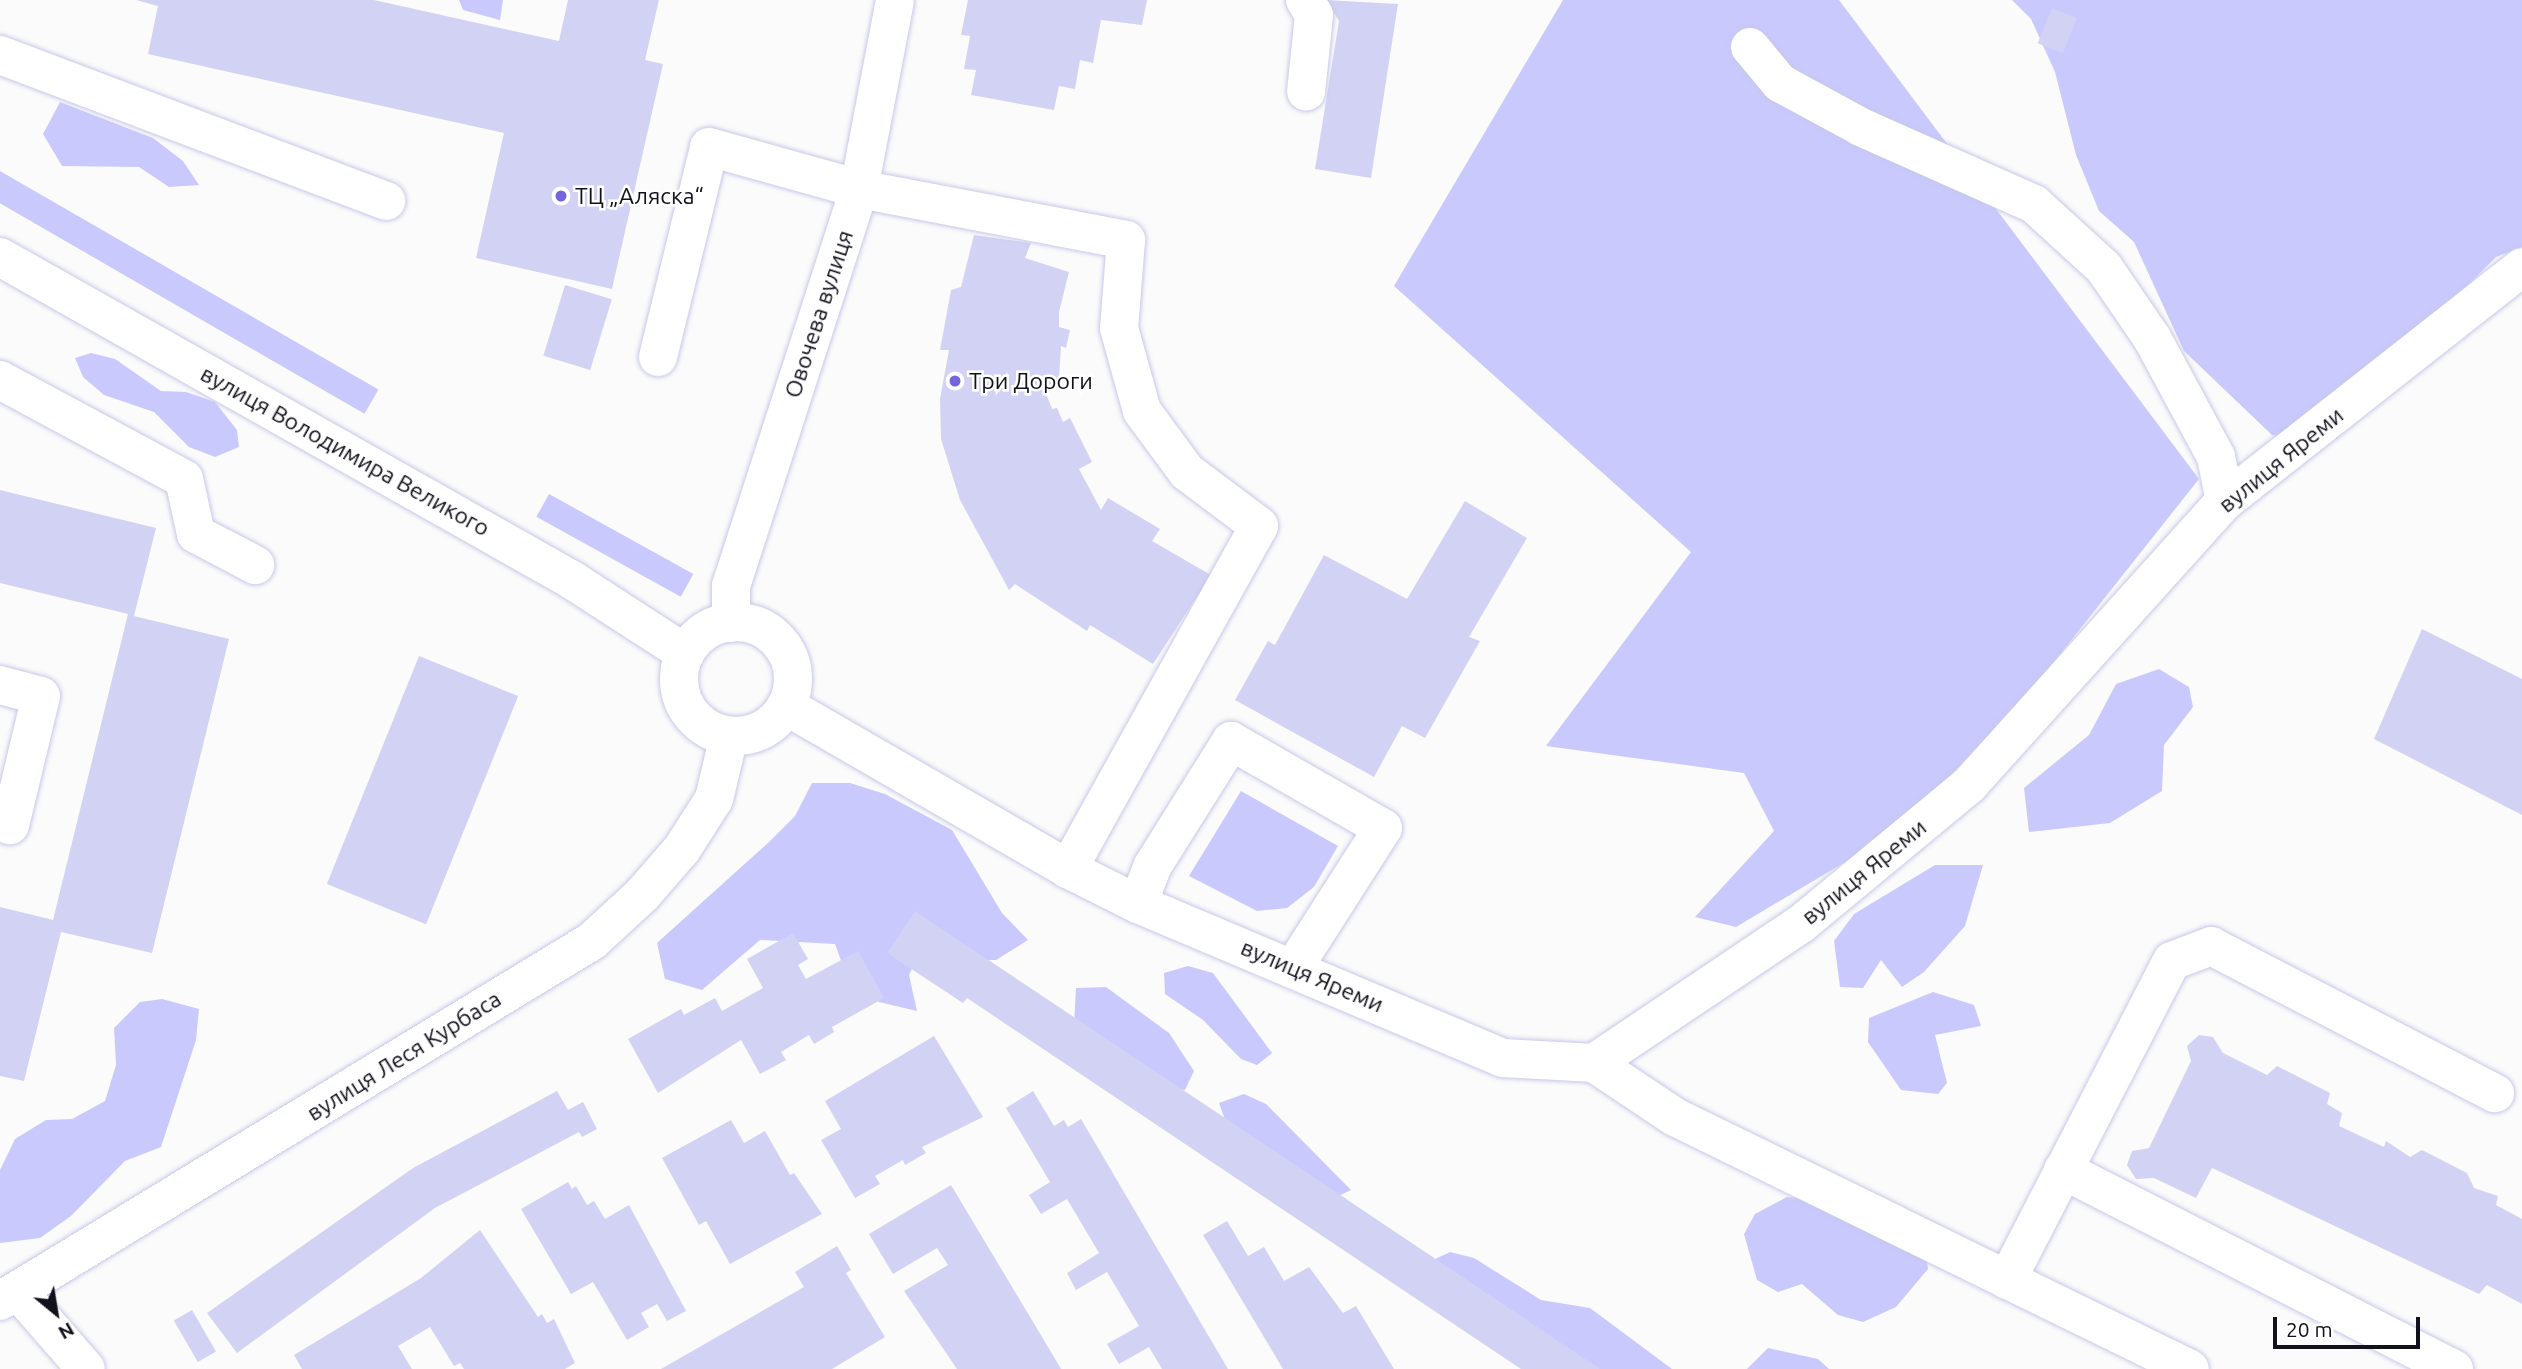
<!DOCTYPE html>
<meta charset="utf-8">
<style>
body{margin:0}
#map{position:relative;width:2522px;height:1369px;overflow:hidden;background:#fbfbfb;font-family:Ubuntu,sans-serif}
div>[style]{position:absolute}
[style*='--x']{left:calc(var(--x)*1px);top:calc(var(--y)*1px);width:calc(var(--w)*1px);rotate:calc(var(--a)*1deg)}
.green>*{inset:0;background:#c9c9fd;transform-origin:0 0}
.building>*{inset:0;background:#d2d2f5;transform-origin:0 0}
.roads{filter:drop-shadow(0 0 2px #c7c8ea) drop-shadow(0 0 2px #c7c8ea)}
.minor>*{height:38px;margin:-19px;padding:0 19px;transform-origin:19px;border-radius:19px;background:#fff}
.minor>.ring{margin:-19px;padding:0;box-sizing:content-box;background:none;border:38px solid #fff;border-radius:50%}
.dots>*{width:19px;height:19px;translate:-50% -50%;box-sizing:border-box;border:4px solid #fff;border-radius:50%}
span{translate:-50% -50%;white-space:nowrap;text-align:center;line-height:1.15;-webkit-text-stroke:5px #fff;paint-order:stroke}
.poi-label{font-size:23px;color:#11111c}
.left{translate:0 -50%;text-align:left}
.street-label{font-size:23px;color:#11111c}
.north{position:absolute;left:21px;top:1278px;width:70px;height:70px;-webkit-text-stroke:5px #fff;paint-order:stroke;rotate:150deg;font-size:19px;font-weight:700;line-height:28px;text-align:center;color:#11111c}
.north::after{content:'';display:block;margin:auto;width:24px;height:32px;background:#11111c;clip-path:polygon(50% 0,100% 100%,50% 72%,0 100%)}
.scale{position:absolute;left:2273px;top:1317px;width:147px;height:32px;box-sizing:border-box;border:4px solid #11111c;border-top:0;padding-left:9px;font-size:21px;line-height:24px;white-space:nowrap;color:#11111c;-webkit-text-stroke:5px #fff;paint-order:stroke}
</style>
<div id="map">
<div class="green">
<i style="clip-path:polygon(459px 0,503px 0,500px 20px,463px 10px)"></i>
<i style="clip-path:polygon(1563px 0,1839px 0,2199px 479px,2034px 687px,1899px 830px,1736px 927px,1695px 917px,1774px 831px,1744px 773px,1546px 746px,1691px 552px,1394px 286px)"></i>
<i style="clip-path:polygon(2012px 0,2522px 0,2522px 247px,2496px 257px,2443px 310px,2367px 395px,2337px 439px,2272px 435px,2184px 351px,2134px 242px,2099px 211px,2076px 155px,2055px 72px,2031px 19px)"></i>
<i style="clip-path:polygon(60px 102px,153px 138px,183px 161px,199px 185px,169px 187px,139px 167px,62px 166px,43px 134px)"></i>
<i style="left:0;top:171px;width:437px;height:28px;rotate:30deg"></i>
<i style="clip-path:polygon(91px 353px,115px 359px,161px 391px,186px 392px,215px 402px,237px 430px,239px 447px,215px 457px,189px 447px,154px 412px,104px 395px,83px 377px,75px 358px)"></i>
<i style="left:549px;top:494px;width:165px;height:26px;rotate:29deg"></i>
<i style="clip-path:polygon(2159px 669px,2189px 687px,2193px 707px,2164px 745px,2162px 791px,2110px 823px,2029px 832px,2024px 788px,2089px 735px,2116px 684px)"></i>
<i style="clip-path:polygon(812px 783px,850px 783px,885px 794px,952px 830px,1002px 913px,1028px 940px,996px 960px,958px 960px,925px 941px,909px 975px,917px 1011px,879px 1002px,848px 980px,835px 944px,760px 940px,702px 990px,665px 979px,657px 943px,768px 843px,795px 816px)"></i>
<i style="clip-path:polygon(1241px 791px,1338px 846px,1314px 887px,1287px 908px,1257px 911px,1189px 876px)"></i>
<i style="clip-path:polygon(1935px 865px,1983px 865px,1965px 926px,1924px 972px,1902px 987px,1881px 960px,1863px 988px,1840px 987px,1834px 941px,1854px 914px)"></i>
<i style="clip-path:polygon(1188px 966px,1213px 973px,1272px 1053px,1257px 1065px,1241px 1059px,1203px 1020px,1165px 994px,1164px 973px)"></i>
<i style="clip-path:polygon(1106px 987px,1169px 1033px,1194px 1071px,1185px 1090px,1151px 1084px,1074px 1025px,1076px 988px)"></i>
<i style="clip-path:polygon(1933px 992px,1974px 1005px,1981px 1026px,1935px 1035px,1947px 1083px,1938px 1094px,1901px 1090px,1868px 1042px,1869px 1018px)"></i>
<i style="clip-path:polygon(162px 999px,199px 1009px,196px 1040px,161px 1147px,125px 1161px,71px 1216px,40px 1238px,0 1243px,0 1170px,15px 1139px,46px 1120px,72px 1119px,105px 1101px,116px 1065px,114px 1028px,140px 1002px)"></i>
<i style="clip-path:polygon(1244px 1094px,1266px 1104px,1351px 1190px,1336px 1197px,1233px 1142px,1219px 1103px)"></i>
<i style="clip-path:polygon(1787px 1197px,1854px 1205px,1857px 1228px,1925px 1248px,1928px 1269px,1896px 1307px,1863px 1322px,1838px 1315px,1802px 1284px,1778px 1292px,1757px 1280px,1744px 1234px,1755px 1214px)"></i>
<i style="clip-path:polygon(1450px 1252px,1474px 1258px,1541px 1300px,1590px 1308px,1672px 1369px,1573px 1369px,1429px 1262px)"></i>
<i style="clip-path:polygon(1768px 1348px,1818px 1359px,1829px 1369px,1747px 1369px)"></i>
</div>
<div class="building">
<i style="clip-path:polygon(136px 0,374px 0,559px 41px,568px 0,659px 0,645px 60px,663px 64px,612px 289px,476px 258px,504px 133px,148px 54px,158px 6px)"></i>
<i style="clip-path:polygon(968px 0,1147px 0,1142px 25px,1101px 20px,1093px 63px,1080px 60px,1075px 89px,1059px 86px,1054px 110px,971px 95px,976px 70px,964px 69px,970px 36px,961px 35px)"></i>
<i style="clip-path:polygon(1326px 0,1398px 4px,1371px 178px,1315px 169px,1339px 21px)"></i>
<i style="left:2052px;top:8px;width:27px;height:38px;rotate:22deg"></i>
<i style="clip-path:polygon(974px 235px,1031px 243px,1025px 258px,1069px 272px,1059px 312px,1059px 327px,1070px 330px,1066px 348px,1061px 346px,1059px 379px,1044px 388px,1052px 409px,1057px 408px,1063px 422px,1070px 418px,1092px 462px,1079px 469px,1101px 510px,1108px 498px,1160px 529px,1152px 541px,1211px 575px,1153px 664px,1090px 625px,1087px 631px,1015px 584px,1009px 590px,960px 500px,941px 439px,940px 399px,949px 350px,940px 350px,951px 290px,961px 287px)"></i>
<i style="left:565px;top:285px;width:49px;height:74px;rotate:17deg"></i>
<i style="clip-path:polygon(0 490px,156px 528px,134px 616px,229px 639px,152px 953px,61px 932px,24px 1081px,0 1076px,0 907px,53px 920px,128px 614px,0 583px)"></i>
<i style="clip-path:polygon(1465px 501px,1527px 538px,1469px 637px,1480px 641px,1425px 738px,1402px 726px,1374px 777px,1235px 700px,1268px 641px,1275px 645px,1324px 555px,1407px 599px)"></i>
<i style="clip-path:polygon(2422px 629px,2522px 679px,2522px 815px,2374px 739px)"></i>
<i style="left:419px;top:656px;width:107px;height:246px;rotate:22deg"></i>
<i style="clip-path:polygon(915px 911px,1231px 1122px,1600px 1369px,1521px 1369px,967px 998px,963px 1003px,887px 953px)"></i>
<i style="clip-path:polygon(793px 933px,808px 959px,798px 965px,806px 979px,858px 951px,884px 998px,832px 1027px,834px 1032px,814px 1044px,809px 1035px,781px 1052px,786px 1060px,760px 1074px,741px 1040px,658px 1093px,628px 1039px,681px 1009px,684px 1015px,715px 998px,722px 1011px,763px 988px,747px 959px)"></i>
<i style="clip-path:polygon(2199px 1035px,2213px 1037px,2223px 1053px,2267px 1075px,2277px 1066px,2330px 1093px,2327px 1104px,2342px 1113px,2339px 1126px,2384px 1147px,2386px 1141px,2410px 1157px,2422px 1150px,2467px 1173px,2474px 1188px,2498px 1196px,2496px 1205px,2522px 1219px,2522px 1304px,2487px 1285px,2479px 1294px,2212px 1168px,2196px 1198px,2154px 1178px,2136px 1179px,2127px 1165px,2132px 1151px,2149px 1148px,2191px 1061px,2187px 1046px)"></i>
<i style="clip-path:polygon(934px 1036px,983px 1117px,922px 1147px,926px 1153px,905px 1165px,903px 1160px,875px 1176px,880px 1184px,855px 1198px,821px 1140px,841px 1129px,825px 1101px)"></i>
<i style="clip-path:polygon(557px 1091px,568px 1110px,583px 1102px,597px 1129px,582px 1137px,579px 1132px,435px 1208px,237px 1353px,207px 1313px,413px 1168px)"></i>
<i style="clip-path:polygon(1033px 1091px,1054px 1126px,1064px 1120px,1068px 1127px,1081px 1119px,1228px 1369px,1162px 1369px,1149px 1347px,1119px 1364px,1107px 1344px,1139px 1326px,1107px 1272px,1076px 1290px,1067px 1273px,1099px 1253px,1067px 1199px,1041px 1214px,1029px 1195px,1050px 1182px,1006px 1108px)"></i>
<i style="clip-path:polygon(731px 1120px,744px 1143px,765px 1131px,790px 1175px,794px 1173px,822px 1214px,730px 1264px,706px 1221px,699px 1225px,662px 1158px)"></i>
<i style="clip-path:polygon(568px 1182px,572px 1189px,576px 1186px,587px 1205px,594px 1201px,605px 1219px,629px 1205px,686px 1311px,667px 1321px,657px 1304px,641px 1313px,649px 1327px,627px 1340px,593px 1282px,571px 1294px,521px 1209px)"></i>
<i style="clip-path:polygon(951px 1185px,1054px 1357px,1061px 1369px,957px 1369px,904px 1291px,948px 1265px,937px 1248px,893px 1274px,869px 1234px)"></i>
<i style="clip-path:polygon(1227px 1221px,1248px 1256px,1264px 1247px,1284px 1281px,1309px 1267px,1343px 1313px,1356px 1306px,1394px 1369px,1283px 1369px,1203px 1235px)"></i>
<i style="clip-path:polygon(480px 1230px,538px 1317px,542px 1314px,547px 1323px,554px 1319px,575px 1363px,565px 1369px,464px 1369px,460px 1363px,454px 1366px,430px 1327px,398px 1346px,412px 1369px,302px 1369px,294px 1355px,421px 1278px)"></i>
<i style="clip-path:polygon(837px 1246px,851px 1270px,846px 1273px,885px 1337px,832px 1369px,661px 1369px,804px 1287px,795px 1272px)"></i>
<i style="left:192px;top:1310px;width:48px;height:21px;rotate:60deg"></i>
</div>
<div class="roads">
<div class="minor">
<i style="--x:1305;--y:0;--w:17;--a:59"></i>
<i style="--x:1314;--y:15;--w:77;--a:95.9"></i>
<i style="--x:1750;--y:47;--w:47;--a:50.2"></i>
<i style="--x:1780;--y:83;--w:92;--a:28.5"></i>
<i style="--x:1861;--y:127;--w:189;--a:24"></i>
<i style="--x:2034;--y:204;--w:95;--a:42.4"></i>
<i style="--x:2104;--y:268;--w:85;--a:55.6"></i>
<i style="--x:2152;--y:338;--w:135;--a:61.7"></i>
<i style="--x:2216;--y:457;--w:45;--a:78.4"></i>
<i style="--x:0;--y:55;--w:413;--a:20.7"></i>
<i style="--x:0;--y:257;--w:657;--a:29.45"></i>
<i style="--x:572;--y:580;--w:135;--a:32.9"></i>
<i style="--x:658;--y:357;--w:216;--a:-76.3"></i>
<i style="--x:709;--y:147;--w:156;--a:15.6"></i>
<i style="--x:859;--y:189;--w:272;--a:10.8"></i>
<i style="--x:1126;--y:240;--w:88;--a:94.5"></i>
<i style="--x:1119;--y:328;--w:86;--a:74.5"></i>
<i style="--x:1142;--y:411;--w:76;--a:53.6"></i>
<i style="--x:1187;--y:472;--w:90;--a:36.9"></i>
<i style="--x:1259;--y:526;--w:393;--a:119.1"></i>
<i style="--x:0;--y:380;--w:209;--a:28.3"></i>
<i style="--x:184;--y:479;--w:56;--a:77.7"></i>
<i style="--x:196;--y:534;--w:67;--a:27.7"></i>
<i class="ring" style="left:679px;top:622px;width:76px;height:76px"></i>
<i style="--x:731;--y:623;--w:37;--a:-90"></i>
<i style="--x:731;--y:586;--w:417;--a:-72.1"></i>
<i style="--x:859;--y:189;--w:192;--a:-79.2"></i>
<i style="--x:0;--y:685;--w:42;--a:15"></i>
<i style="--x:41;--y:696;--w:133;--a:103.5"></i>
<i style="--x:786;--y:706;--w:326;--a:30"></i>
<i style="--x:1068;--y:869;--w:78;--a:26.6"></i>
<i style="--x:1138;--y:904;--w:396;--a:22.9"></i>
<i style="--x:1503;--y:1058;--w:91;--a:3.1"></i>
<i style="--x:1594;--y:1063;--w:249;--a:-33.9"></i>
<i style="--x:1801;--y:924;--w:218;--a:-39.6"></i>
<i style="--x:1969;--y:785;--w:382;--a:-48"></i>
<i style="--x:2225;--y:501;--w:378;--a:-38.2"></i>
<i style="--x:1138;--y:904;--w:40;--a:-69"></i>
<i style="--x:1152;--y:867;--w:149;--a:-57.9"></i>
<i style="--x:1231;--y:741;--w:175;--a:29.8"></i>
<i style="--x:1383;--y:828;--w:165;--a:122.6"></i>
<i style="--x:1594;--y:1063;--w:97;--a:33.7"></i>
<i style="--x:1675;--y:1117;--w:573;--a:26.07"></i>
<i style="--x:2063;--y:1170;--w:439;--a:27"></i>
<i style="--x:2007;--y:1280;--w:359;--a:-62.7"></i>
<i style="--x:2172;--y:961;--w:42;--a:-21"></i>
<i style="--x:2211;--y:946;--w:320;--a:27.4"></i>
<i style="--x:18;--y:1291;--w:103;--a:48.9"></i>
<i style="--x:0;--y:1301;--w:693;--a:-31.3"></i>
<i style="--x:592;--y:941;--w:68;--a:-42.6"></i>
<i style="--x:642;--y:895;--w:61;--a:-49"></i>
<i style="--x:682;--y:849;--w:59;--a:-57.4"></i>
<i style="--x:714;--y:799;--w:65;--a:-76.6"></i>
</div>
</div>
<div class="dots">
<i style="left:561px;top:196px;background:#7464df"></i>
<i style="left:955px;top:381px;background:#7464df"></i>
</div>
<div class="poi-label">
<span class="left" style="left:575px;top:196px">ТЦ „Аляска“</span>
<span class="left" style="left:969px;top:381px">Три Дороги</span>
</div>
<div class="street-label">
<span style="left:819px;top:314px;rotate:-72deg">Овочева вулиця</span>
<span style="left:345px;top:451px;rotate:29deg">вулиця Володимира Великого</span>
<span style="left:2281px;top:460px;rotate:-39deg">вулиця Яреми</span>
<span style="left:1864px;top:872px;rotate:-39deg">вулиця Яреми</span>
<span style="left:1312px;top:976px;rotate:23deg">вулиця Яреми</span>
<span style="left:404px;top:1056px;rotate:-32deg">вулиця Леся Курбаса</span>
</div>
<div class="north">N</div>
<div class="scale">20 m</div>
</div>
